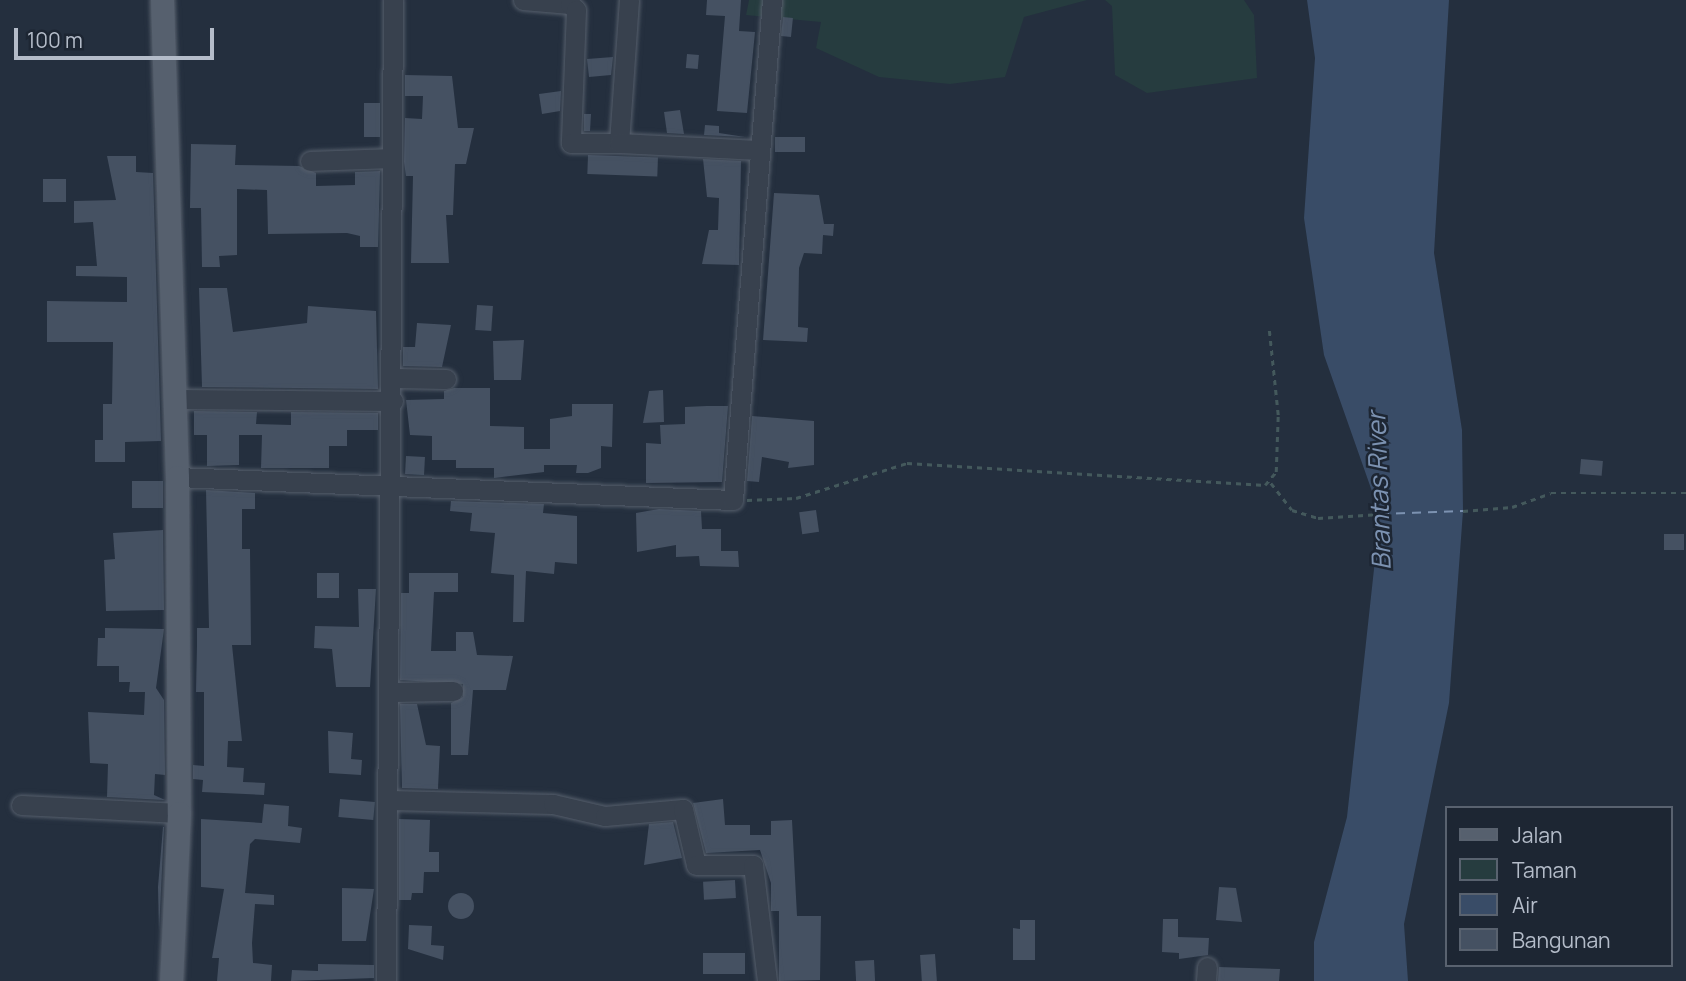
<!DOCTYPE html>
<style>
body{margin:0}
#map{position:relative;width:1686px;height:981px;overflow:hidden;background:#242f3e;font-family:Manrope,sans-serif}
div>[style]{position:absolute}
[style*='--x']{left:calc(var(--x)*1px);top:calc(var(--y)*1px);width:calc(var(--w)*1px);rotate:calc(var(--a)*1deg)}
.green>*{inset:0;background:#263c3f}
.water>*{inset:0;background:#394c67}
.ferry>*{height:2px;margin-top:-1px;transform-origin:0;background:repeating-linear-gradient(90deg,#7c92b1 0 9px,transparent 0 16px)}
.building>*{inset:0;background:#455162;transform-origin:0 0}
.round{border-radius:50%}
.path>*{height:2.5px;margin-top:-1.25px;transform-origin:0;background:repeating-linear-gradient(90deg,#44595c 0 5px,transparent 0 10px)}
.roads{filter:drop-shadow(0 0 2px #565f6c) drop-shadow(0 0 2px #565f6c)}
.minor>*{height:19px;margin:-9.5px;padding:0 9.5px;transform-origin:9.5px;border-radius:9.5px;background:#38414e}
.major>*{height:23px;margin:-11.5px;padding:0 11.5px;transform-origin:11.5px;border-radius:11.5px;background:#56606e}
span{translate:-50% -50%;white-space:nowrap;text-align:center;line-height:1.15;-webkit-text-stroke:5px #1d2633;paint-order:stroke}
.water-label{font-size:26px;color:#7c92b1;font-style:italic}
.legend{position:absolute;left:1445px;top:806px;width:228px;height:161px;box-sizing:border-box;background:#1d2633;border:2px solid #59626f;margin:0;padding:9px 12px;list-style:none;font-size:21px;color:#b4bcc9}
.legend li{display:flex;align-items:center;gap:14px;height:35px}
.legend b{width:35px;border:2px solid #59626f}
.scale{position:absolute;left:14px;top:28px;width:200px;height:32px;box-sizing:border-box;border:4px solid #b4bcc9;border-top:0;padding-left:9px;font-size:21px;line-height:24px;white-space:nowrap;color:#b4bcc9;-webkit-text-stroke:5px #1d2633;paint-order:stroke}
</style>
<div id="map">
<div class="green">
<i style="clip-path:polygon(749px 0,1087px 0,1024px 17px,1005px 77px,950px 84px,879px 77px,816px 48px,821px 22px,746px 15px)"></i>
<i style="clip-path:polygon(1105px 0,1244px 0,1254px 15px,1257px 78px,1147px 93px,1115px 75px,1112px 6px)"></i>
</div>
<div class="water">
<i style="clip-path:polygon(1307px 0,1449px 0,1434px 253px,1462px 430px,1463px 511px,1449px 703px,1404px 924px,1408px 981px,1314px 981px,1314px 942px,1347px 817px,1380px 514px,1324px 355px,1304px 218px,1315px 58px)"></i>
</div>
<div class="ferry">
<i style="--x:1380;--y:514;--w:83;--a:-2.1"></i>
</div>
<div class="building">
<i style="clip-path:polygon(707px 0,741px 0,739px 31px,755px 32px,747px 113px,717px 111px,725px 16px,706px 15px)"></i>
<i style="left:783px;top:17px;width:10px;height:19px;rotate:6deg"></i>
<i style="left:687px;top:54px;width:12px;height:14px;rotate:5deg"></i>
<i style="clip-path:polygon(613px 57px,611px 75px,589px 77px,587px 59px)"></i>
<i style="clip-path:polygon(405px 75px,452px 76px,458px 128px,474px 128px,466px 164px,455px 164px,453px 215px,446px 215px,449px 263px,411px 263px,413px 176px,406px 176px,404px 162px,405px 118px,422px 119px,423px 96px,405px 96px)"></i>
<i style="clip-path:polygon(561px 91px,560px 111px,542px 114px,539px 94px)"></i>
<i style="left:364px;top:103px;width:16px;height:34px"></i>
<i style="clip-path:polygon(680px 110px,684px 134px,667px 133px,664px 112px)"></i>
<i style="clip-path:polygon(584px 114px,591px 114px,590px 131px,584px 131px)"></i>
<i style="clip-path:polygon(705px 125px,719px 126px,719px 133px,745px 137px,704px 135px)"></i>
<i style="left:775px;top:137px;width:30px;height:15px"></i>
<i style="clip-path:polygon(191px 144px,236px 145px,235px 165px,299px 166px,316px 173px,316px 186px,355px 185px,355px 172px,380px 171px,378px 247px,360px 247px,360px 236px,347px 233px,268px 234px,267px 190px,237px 189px,237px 255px,219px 256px,220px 267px,202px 267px,201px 208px,190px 208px)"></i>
<i style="left:588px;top:155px;width:70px;height:19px;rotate:2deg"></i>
<i style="clip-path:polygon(107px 156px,136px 156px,136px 172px,153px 173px,161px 441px,125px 442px,125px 462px,95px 462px,95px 440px,103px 440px,103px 404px,112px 404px,113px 342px,47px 342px,47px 301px,127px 302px,127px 277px,76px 276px,76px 266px,97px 266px,93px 222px,74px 223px,74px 201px,116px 200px)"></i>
<i style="clip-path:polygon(703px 159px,741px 161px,739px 265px,702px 264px,709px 230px,718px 230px,719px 198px,707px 197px)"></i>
<i style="left:43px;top:179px;width:23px;height:23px"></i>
<i style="clip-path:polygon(774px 193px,819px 195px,824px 224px,834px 224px,833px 236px,823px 235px,822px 254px,804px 253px,799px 268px,798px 327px,808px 328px,807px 342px,763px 340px)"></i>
<i style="clip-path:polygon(199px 288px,227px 288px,233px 332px,307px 323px,308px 306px,376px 311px,378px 389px,202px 387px)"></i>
<i style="left:477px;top:305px;width:16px;height:25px;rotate:4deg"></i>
<i style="clip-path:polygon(417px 323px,451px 325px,442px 367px,403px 366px,403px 347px,415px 347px)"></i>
<i style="clip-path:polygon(524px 340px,521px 380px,494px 380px,493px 341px)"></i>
<i style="clip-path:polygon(454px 388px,490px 388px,490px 426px,524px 427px,524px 449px,550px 449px,550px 419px,572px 416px,572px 404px,613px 404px,612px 447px,601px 446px,601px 468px,588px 473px,576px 473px,577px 465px,544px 465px,544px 472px,494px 478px,494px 468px,456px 468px,456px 460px,432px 460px,432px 436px,410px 435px,406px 400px,444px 399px,444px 391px)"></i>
<i style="clip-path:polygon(663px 390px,664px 422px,643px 423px,649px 391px)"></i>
<i style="clip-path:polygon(707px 406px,728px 406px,722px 482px,646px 483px,646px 443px,661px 444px,660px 425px,685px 424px,685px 407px)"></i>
<i style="clip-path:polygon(194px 411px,257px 412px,256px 424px,291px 425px,291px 412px,378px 413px,378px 430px,347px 430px,347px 446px,329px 446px,329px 468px,261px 468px,262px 435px,239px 435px,239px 465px,207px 466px,207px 435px,194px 435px)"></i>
<i style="clip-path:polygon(752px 416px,814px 421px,814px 465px,788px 468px,789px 462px,762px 457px,759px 482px,747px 481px)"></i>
<i style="left:406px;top:456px;width:19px;height:18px;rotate:3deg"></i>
<i style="left:1581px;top:459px;width:22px;height:15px;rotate:5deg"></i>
<i style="left:132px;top:481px;width:31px;height:27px"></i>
<i style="clip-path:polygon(206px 490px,255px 493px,255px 509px,242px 509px,242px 549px,250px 549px,251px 645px,232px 645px,242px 741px,228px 741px,227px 767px,244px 768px,243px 782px,265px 783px,264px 795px,202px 792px,203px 780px,193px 779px,193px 765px,204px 766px,204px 692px,196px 692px,197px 645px,197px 628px,209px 628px)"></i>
<i style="clip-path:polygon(451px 501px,544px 504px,543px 513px,577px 516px,577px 564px,555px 562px,554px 574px,526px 571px,524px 622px,513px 622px,514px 575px,491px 573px,495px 533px,470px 531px,472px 513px,450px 511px)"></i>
<i style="clip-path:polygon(659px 509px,701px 511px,702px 529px,721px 529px,721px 551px,738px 551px,739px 567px,700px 566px,699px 556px,676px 557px,676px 545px,637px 552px,636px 513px)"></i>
<i style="left:816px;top:510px;width:22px;height:17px;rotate:82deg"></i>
<i style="clip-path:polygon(163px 530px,164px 610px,106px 611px,104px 560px,115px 559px,113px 533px)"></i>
<i style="left:1684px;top:534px;width:16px;height:20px;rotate:90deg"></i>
<i style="left:339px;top:573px;width:25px;height:22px;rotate:90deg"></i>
<i style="clip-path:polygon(409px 573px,458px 573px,458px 592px,434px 592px,431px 651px,456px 651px,456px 632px,473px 632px,477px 655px,513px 656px,506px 690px,473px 690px,468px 755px,451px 755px,451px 703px,463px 697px,463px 684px,400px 680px,401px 593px,409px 593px)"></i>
<i style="clip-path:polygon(358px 589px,376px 589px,370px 687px,336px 687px,332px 649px,314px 648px,315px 626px,359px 627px)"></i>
<i style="clip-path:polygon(105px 628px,164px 629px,156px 688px,164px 700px,165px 775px,155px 774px,154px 795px,165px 800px,107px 797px,108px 764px,90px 763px,88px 712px,144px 715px,145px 692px,129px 692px,130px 682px,119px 682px,119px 666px,97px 666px,98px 638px,105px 638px)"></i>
<i style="clip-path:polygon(400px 704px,417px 704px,426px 745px,440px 746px,438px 789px,402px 788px)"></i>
<i style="clip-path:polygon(328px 731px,353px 733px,351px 759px,362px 760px,361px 775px,329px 773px)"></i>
<i style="left:340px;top:799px;width:35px;height:18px;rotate:5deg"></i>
<i style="clip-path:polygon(723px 799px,725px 825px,750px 825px,750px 835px,771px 835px,771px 821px,792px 820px,797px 916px,821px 916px,820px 980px,779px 981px,779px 911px,771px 911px,771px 883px,760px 850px,706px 853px,693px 803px)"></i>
<i style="clip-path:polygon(264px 804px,289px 806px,288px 826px,302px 828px,300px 843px,255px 839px,250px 844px,245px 893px,274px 895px,274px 905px,255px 904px,252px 943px,253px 963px,272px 965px,271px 981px,217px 981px,219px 958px,212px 958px,224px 889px,201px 887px,201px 819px,262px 823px)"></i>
<i style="clip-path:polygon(399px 819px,430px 820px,429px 852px,439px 852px,439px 872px,424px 872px,423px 893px,412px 893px,411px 900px,399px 900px)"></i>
<i style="clip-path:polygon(673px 822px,682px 858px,644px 865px,649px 824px)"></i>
<i style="clip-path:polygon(163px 827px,164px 827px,159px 931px,158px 887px)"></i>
<i style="left:735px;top:880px;width:18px;height:32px;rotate:87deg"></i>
<i style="clip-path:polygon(1219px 887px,1236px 888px,1242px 922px,1216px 920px)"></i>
<i style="clip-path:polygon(342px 888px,374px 889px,366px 941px,342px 941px)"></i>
<i class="round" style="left:448px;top:893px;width:26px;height:26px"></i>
<i style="clip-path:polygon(1163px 919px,1178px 919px,1178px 937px,1209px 938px,1208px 955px,1179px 959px,1179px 953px,1162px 952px)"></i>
<i style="clip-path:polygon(1020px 920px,1035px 920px,1035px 960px,1013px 960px,1013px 928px,1020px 929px)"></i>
<i style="clip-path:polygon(409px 925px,432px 926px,431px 945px,444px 946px,443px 960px,408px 949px)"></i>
<i style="left:745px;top:953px;width:21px;height:42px;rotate:90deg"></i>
<i style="left:935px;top:954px;width:27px;height:15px;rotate:86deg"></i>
<i style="left:874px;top:960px;width:21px;height:19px;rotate:87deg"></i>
<i style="clip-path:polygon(318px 964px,374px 965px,374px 978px,291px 981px,292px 970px,318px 971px)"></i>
<i style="clip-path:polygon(1219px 967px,1280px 969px,1279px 981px,1218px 981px)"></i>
</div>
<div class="path">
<i style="--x:1271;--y:483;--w:34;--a:52"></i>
<i style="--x:1292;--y:510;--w:27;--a:17"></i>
<i style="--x:1318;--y:518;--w:62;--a:-3.7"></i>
<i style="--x:747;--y:500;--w:49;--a:-2.3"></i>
<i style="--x:796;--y:498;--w:116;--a:-17.5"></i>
<i style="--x:907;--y:463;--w:359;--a:3.5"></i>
<i style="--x:1265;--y:485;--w:17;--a:-50"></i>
<i style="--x:1276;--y:472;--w:57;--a:-88"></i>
<i style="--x:1278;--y:415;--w:86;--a:-96"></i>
<i style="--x:1463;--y:511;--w:49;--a:-4.7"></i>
<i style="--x:1512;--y:507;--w:41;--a:-19.7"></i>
<i style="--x:1551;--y:493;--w:135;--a:0"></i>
</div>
<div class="roads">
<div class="minor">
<i style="--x:523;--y:0;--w:47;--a:4.9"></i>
<i style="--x:570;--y:4;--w:8;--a:45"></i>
<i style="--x:576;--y:10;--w:133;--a:92.2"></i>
<i style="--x:571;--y:143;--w:48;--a:0"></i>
<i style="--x:629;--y:0;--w:143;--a:94"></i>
<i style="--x:619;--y:143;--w:140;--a:2.9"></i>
<i style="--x:310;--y:161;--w:81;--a:-2.1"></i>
<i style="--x:394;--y:378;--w:52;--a:1.1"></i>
<i style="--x:176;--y:399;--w:217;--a:0.5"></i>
<i style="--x:177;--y:477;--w:556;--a:2.37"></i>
<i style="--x:733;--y:500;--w:502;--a:-85.54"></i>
<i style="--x:390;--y:692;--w:63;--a:-0.9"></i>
<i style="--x:389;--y:800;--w:164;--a:1.4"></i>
<i style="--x:553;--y:804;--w:53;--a:13"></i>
<i style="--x:605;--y:816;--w:78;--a:-5.1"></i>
<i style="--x:683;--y:809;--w:57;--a:76.9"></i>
<i style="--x:696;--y:865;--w:57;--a:0"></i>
<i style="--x:753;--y:865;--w:117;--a:83.1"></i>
<i style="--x:21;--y:805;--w:158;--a:2.9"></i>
<i style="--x:386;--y:981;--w:981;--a:-89.59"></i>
<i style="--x:1206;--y:981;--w:14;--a:-86"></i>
</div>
<div class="major">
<i style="--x:162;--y:0;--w:477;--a:88.2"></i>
<i style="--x:177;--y:477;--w:336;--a:89.7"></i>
<i style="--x:179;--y:813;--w:168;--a:92.7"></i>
</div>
</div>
<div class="water-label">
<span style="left:1379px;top:491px;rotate:-92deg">Brantas River</span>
</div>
<ul class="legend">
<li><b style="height:9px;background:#56606e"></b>Jalan</li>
<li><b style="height:19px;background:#263c3f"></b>Taman</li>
<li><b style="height:19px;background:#394c67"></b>Air</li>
<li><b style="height:19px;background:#455162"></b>Bangunan</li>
</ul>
<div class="scale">100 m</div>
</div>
